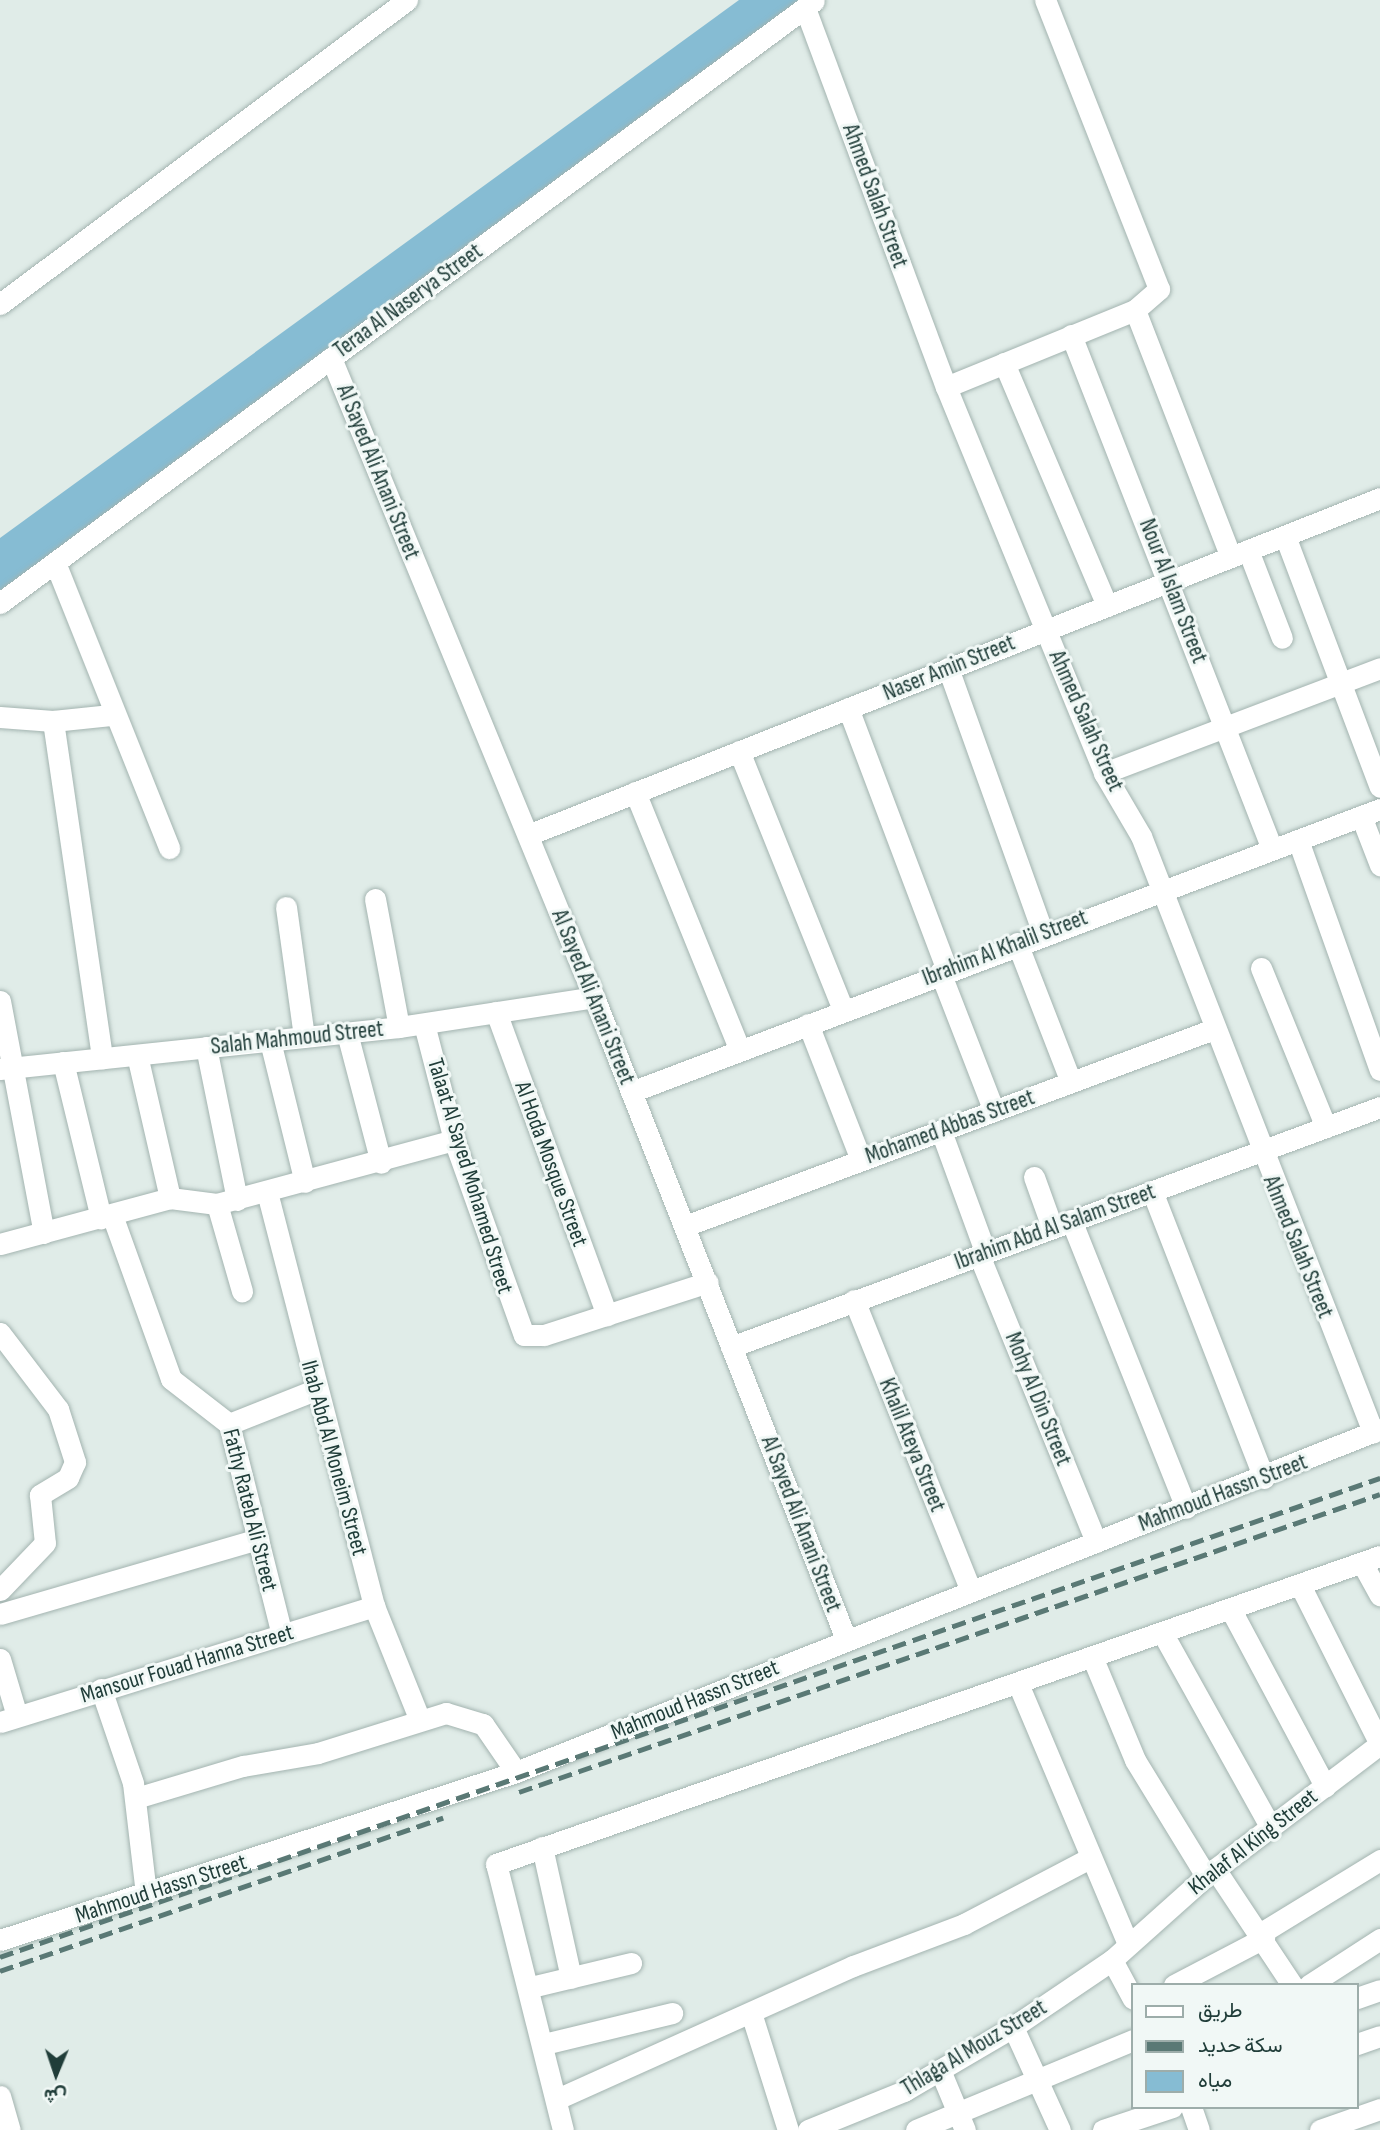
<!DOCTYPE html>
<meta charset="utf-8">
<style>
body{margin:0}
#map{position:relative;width:1380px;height:2130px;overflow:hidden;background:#e0ece8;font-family:"Sofia Sans Condensed",Vazirmatn,sans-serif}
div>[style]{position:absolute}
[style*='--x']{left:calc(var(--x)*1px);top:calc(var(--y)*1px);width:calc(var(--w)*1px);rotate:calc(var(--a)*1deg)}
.water>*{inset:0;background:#86bcd3}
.roads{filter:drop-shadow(0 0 2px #a3b4b0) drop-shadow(0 0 2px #a3b4b0)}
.minor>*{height:21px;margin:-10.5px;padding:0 10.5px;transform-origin:10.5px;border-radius:10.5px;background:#fff}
.rail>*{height:5px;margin-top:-2.5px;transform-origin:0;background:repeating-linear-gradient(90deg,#5a7975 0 14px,transparent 0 21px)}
span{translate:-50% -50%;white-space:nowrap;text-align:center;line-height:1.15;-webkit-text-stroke:6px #f1f8f6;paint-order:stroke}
.street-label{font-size:23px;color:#203d39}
.legend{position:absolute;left:1131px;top:1983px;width:228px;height:126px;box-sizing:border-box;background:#f1f8f6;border:2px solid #9dadaa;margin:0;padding:9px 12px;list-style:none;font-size:21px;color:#203d39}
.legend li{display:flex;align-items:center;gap:14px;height:35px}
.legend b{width:35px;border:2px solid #9dadaa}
.north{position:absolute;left:21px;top:2039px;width:70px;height:70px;-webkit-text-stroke:5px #f1f8f6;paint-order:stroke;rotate:182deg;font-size:19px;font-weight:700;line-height:28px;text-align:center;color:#203d39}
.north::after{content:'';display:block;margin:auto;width:24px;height:32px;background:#203d39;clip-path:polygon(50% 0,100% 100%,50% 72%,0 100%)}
</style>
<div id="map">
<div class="water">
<i style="clip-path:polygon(739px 0,804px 0,0 598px,0 538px)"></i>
</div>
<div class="roads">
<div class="minor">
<i style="--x:805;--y:8;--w:404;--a:69.6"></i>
<i style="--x:946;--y:387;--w:417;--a:67.7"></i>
<i style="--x:1104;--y:773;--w:73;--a:59.6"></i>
<i style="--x:1141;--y:836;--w:640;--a:68.73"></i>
<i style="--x:0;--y:304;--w:508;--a:-36.76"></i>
<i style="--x:1135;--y:310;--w:265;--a:68.8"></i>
<i style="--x:1071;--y:335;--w:552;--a:68.64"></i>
<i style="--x:331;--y:358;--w:691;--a:67.63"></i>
<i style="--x:594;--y:997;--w:690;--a:68.57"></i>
<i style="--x:1004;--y:363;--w:264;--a:67"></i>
<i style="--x:946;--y:387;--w:204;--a:-22.2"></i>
<i style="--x:1135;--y:310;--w:32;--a:-41"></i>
<i style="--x:1159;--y:289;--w:311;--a:-111.5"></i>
<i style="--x:1285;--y:536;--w:268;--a:69.3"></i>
<i style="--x:1248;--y:550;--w:94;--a:68.9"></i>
<i style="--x:56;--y:565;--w:305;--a:68.2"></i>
<i style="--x:0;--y:603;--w:1012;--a:-36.49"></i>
<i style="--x:948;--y:668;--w:282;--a:70.3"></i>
<i style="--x:848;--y:708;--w:280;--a:69.3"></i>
<i style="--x:0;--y:717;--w:53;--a:4.3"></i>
<i style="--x:53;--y:721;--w:58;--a:-5.9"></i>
<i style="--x:53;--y:721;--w:341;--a:81.7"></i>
<i style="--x:739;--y:751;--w:279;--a:68.1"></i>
<i style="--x:1104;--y:773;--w:295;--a:-20.8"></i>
<i style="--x:635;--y:792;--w:279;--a:67.9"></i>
<i style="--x:1361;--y:816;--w:53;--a:68.8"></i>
<i style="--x:528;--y:835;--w:916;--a:-21.58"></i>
<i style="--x:1298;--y:840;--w:244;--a:70.4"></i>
<i style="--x:375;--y:899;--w:130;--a:79.4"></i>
<i style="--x:286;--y:907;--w:131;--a:82.1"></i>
<i style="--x:1017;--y:943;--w:149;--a:68.8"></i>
<i style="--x:1261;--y:968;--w:172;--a:67.8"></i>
<i style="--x:940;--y:972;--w:149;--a:68.8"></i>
<i style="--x:0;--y:1001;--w:236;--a:79.3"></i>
<i style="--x:496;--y:1012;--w:323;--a:69.9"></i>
<i style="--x:424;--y:1024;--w:120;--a:75.5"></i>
<i style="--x:454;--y:1140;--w:207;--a:70.3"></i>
<i style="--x:524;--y:1335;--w:20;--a:0"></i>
<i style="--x:544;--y:1335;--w:172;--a:-17.9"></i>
<i style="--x:808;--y:1024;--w:146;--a:68.7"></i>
<i style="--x:347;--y:1033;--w:134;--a:75.3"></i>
<i style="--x:270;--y:1041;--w:145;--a:76.1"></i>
<i style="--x:206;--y:1047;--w:156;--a:78.5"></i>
<i style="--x:137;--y:1055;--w:147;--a:77"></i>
<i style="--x:63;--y:1062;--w:161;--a:76.3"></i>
<i style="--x:0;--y:1069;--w:401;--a:-6"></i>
<i style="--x:399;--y:1027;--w:197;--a:-8.7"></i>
<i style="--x:631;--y:1092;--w:801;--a:-20.7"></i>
<i style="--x:941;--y:1131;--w:128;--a:69.9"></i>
<i style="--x:1034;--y:1177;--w:53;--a:70.2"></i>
<i style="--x:1152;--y:1191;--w:308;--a:68.7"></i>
<i style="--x:267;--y:1192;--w:428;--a:75.5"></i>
<i style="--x:374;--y:1606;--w:121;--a:68.1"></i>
<i style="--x:217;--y:1204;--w:91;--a:74"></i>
<i style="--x:112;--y:1215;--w:174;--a:70.2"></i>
<i style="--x:171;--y:1379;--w:73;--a:37.8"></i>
<i style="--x:229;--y:1424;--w:218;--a:75.9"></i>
<i style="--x:1071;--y:1220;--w:310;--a:68.2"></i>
<i style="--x:685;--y:1226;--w:564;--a:-20.43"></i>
<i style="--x:0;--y:1244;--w:176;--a:-15.1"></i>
<i style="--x:170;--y:1198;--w:47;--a:7.3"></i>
<i style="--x:217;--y:1204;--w:245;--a:-15.1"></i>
<i style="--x:979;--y:1255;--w:310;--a:67.8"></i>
<i style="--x:854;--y:1300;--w:311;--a:68.1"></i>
<i style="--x:0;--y:1333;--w:96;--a:52.7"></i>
<i style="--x:58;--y:1409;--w:56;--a:72.2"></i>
<i style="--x:75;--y:1462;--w:17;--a:114"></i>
<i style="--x:68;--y:1478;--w:33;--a:149"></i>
<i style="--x:40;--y:1495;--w:48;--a:84.1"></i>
<i style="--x:45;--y:1543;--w:65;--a:133.8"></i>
<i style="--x:731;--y:1347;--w:692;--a:-20.29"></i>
<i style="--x:229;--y:1424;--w:92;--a:-21.6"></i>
<i style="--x:1362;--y:1563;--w:37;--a:61"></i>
<i style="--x:1300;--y:1585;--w:178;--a:63.3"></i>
<i style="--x:1231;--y:1610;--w:200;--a:61.9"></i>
<i style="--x:0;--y:1614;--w:269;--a:-16.2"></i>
<i style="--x:1163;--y:1634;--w:222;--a:60.9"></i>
<i style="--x:0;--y:1659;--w:59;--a:73.4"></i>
<i style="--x:1093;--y:1659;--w:109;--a:67.4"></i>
<i style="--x:1135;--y:1760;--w:136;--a:58.5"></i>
<i style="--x:1019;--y:1686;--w:280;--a:67.1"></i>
<i style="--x:101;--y:1689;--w:99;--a:71.2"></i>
<i style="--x:133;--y:1783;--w:112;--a:83.3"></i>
<i style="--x:0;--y:1722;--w:392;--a:-17.2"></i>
<i style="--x:136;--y:1798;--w:112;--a:-16.7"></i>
<i style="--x:243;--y:1766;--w:76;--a:-9.8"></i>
<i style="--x:318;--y:1753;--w:134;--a:-17.4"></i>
<i style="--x:446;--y:1713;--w:39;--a:17"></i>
<i style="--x:483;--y:1724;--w:58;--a:55.5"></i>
<i style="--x:542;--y:1847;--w:134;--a:77.5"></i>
<i style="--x:1215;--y:1869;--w:139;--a:56.4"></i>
<i style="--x:1261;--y:1933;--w:140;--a:-31.5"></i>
<i style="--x:0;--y:1940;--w:543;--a:-18.03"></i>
<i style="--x:516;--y:1772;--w:930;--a:-21.65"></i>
<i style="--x:1112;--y:1960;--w:44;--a:61.7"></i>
<i style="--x:1174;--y:1985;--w:102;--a:-27.6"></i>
<i style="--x:1309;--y:1985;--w:85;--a:-32.9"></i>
<i style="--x:531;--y:1987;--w:103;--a:-13.5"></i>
<i style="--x:1357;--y:1998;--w:24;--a:-19"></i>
<i style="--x:752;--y:2016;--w:120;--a:72.5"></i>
<i style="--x:1013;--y:2027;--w:113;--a:65.5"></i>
<i style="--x:544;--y:2044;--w:132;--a:-13.6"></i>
<i style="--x:1357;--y:2044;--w:24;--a:-19"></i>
<i style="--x:940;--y:2070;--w:65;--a:67.4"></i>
<i style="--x:0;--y:2096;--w:35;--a:74"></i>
<i style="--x:557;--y:2099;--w:325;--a:-24.2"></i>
<i style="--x:853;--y:1966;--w:119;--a:-20.7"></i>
<i style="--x:964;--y:1924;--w:140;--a:-27.7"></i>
<i style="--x:1191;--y:2107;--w:24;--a:71"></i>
<i style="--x:563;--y:2130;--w:274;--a:-104.1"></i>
<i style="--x:496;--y:1864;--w:936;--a:-19.21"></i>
<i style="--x:808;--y:2130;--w:104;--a:-22.1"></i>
<i style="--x:904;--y:2091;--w:126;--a:-30.4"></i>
<i style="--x:1013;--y:2027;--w:120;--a:-34.1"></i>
<i style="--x:1112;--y:1960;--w:126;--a:-41.8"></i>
<i style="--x:1206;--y:1876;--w:218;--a:-37.2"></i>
<i style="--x:916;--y:2130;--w:235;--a:-22.5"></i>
<i style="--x:1103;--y:2130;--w:73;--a:-18.4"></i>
<i style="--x:1320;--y:2130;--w:64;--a:-19.3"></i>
</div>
</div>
<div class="rail">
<i style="--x:519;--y:1792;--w:911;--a:-19.09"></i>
<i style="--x:0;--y:1957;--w:1461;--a:-19.14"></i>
<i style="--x:0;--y:1971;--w:469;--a:-19.1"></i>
</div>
<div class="street-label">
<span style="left:875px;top:196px;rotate:70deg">Ahmed Salah Street</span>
<span style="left:408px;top:301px;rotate:-36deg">Teraa Al Naserya Street</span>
<span style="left:378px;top:472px;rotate:68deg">Al Sayed Ali Anani Street</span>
<span style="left:1173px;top:591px;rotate:69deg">Nour Al Islam Street</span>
<span style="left:949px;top:668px;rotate:-22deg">Naser Amin Street</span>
<span style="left:1086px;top:721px;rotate:66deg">Ahmed Salah Street</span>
<span style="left:1005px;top:948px;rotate:-21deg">Ibrahim Al Khalil Street</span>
<span style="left:593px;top:997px;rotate:68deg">Al Sayed Ali Anani Street</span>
<span style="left:297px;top:1038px;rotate:-6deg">Salah Mahmoud Street</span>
<span style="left:950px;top:1127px;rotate:-20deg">Mohamed Abbas Street</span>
<span style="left:551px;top:1164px;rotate:70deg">Al Hoda Mosque Street</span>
<span style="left:470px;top:1176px;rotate:73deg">Talaat Al Sayed Mohamed Street</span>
<span style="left:1055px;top:1227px;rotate:-20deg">Ibrahim Abd Al Salam Street</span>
<span style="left:1298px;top:1247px;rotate:68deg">Ahmed Salah Street</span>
<span style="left:1038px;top:1399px;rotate:68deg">Mohy Al Din Street</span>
<span style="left:912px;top:1445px;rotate:68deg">Khalil Ateya Street</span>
<span style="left:334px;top:1458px;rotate:75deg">Ihab Abd Al Moneim Street</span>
<span style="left:1223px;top:1493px;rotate:-21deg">Mahmoud Hassn Street</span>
<span style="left:250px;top:1510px;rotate:76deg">Fathy Rateb Ali Street</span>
<span style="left:801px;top:1524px;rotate:69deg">Al Sayed Ali Anani Street</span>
<span style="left:187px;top:1664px;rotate:-17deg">Mansour Fouad Hanna Street</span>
<span style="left:695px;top:1700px;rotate:-22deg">Mahmoud Hassn Street</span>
<span style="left:1253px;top:1842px;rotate:-38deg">Khalaf Al King Street</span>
<span style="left:161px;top:1889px;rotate:-18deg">Mahmoud Hassn Street</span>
<span style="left:974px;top:2048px;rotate:-31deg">Thlaga Al Mouz Street</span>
</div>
<ul class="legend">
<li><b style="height:9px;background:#fff"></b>طريق</li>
<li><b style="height:9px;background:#5a7975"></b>سكة حديد</li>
<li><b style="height:19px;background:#86bcd3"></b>مياه</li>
</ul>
<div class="north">ش</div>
</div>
